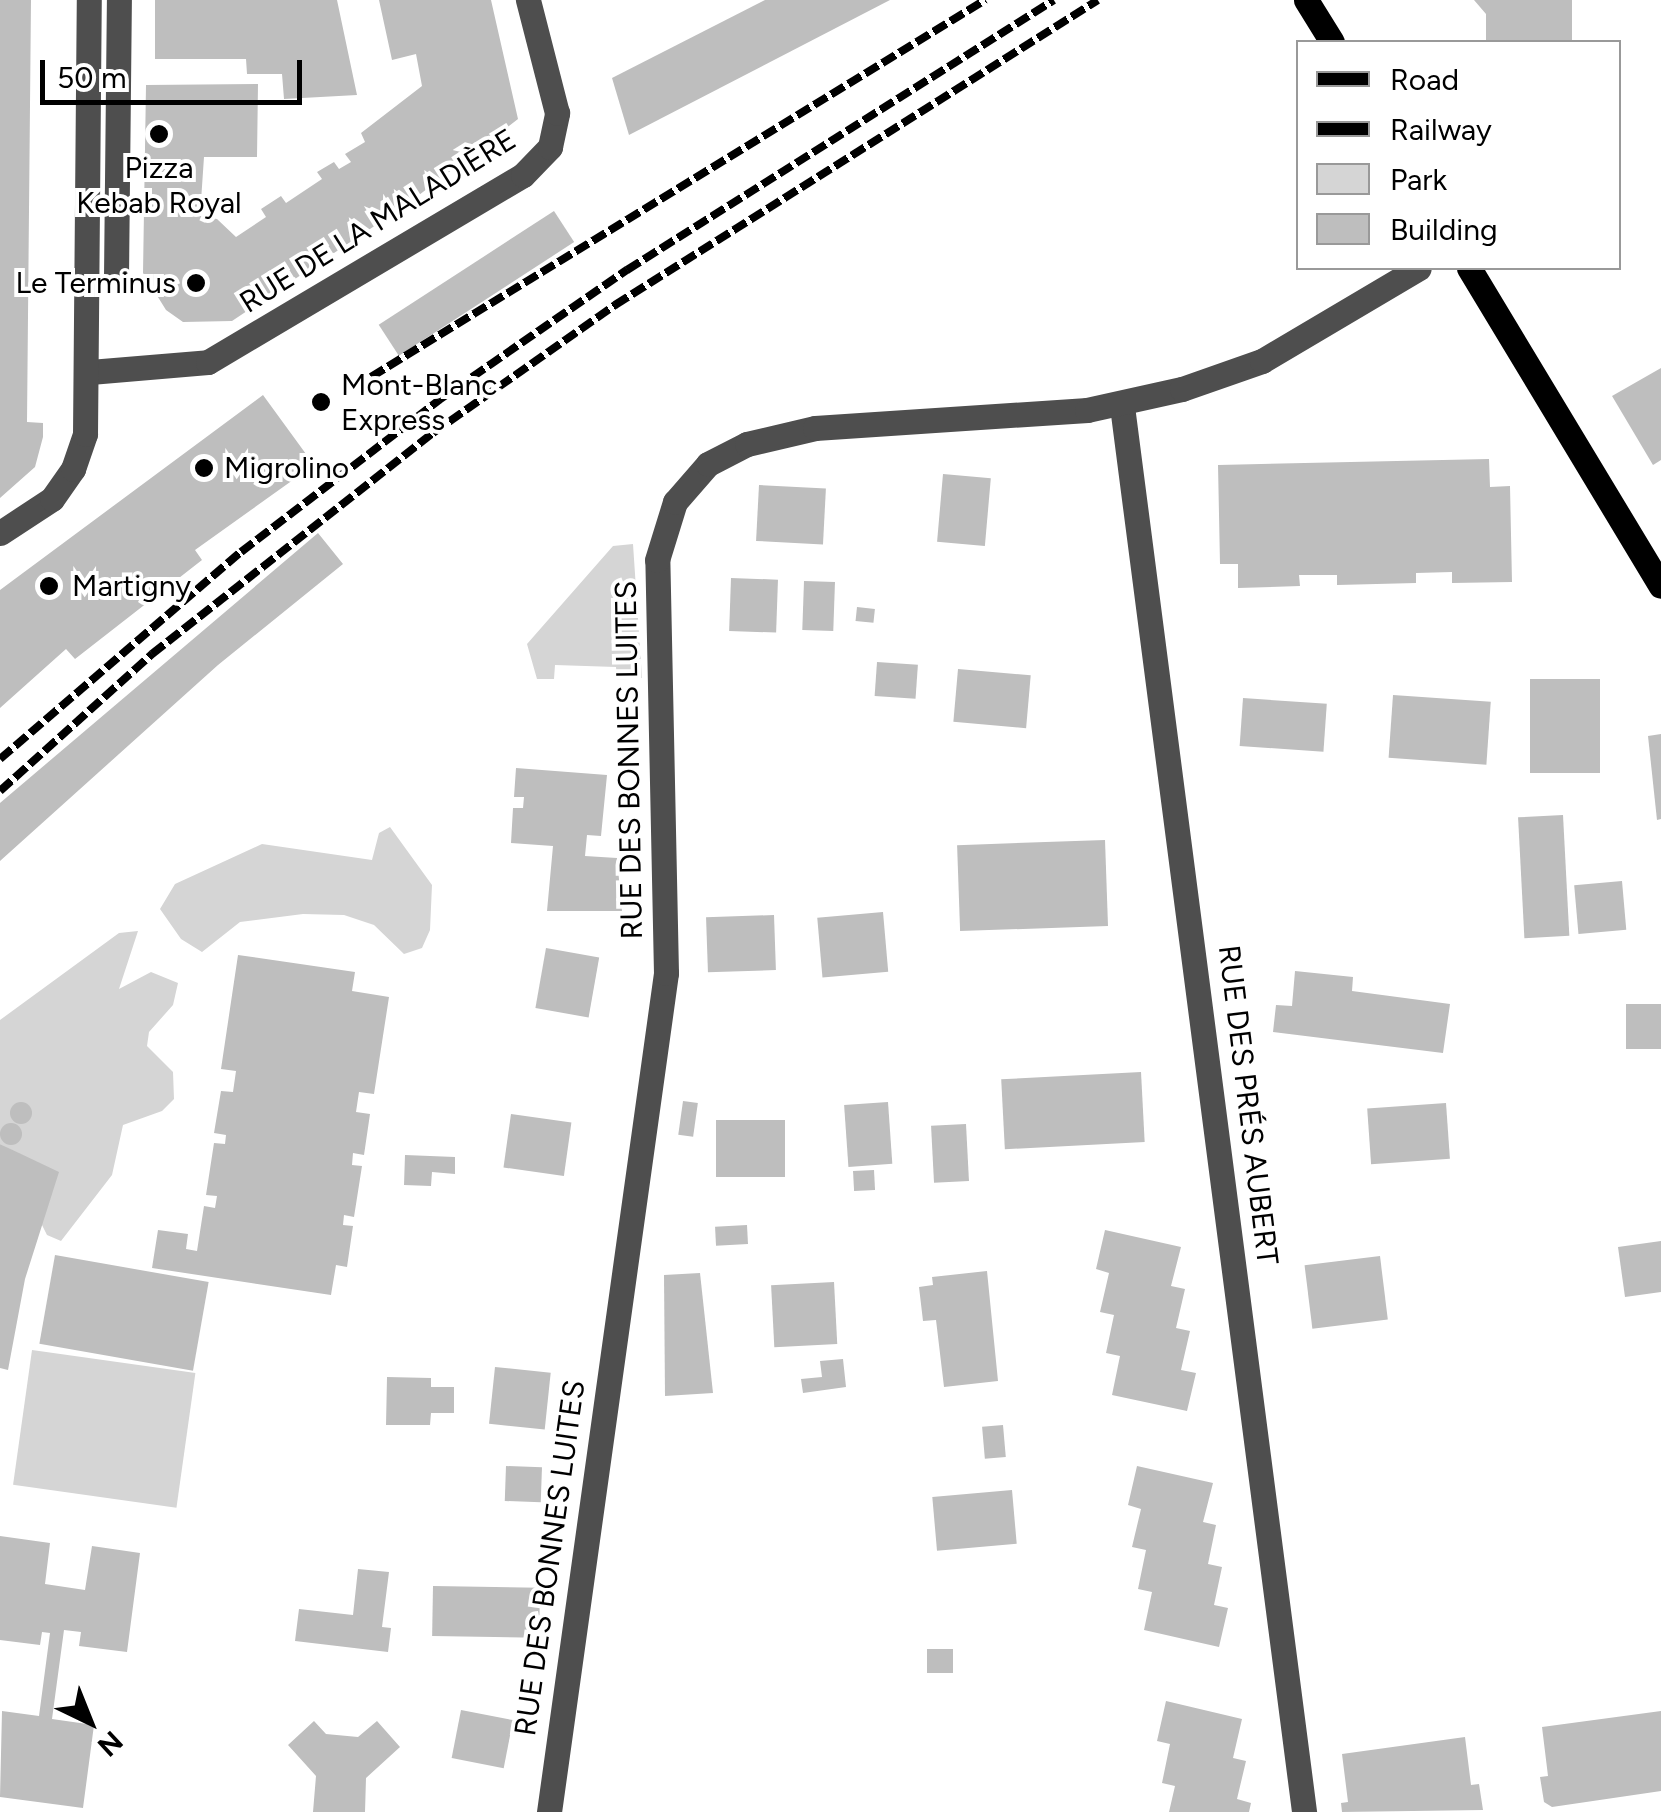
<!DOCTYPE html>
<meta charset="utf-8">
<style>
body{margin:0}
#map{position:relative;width:1661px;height:1812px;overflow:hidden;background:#fff;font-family:Figtree,sans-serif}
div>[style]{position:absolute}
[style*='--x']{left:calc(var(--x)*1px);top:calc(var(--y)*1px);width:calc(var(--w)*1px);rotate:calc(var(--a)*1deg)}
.green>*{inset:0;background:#d5d5d5;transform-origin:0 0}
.building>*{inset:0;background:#bebebe;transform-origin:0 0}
.round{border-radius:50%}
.minor>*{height:25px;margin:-12.5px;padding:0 12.5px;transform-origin:12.5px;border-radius:12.5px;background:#4e4e4e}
.major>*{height:25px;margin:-12.5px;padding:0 12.5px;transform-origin:12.5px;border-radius:12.5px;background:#000}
.rail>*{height:8px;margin-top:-4px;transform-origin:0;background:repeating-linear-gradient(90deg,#000 0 15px,transparent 0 20px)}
.dots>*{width:28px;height:28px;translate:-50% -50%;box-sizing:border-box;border:5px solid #fff;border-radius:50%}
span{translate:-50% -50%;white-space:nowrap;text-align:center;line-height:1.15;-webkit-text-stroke:8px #fff;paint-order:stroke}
.poi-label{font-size:30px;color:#000}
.right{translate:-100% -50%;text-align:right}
.left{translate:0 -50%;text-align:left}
.street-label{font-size:30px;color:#000}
.legend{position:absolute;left:1296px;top:40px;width:325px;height:230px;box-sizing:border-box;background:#fff;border:2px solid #999;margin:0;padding:12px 18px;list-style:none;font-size:30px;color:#000}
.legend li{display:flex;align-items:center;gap:20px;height:50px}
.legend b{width:50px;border:2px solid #999}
.north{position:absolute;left:40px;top:1672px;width:100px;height:100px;-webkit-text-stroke:8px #fff;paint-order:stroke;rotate:137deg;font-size:28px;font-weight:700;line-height:40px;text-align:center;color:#000}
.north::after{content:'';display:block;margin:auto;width:35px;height:45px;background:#000;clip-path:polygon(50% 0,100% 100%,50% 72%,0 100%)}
.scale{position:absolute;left:40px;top:60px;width:262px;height:45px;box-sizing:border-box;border:5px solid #000;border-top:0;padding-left:12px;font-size:30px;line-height:35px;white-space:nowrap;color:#000;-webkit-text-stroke:8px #fff;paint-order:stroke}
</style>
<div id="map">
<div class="green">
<i style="clip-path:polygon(633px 544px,642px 678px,617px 680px,616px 667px,555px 665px,554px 679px,537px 679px,527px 644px,613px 546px)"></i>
<i style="clip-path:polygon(390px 827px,432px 885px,430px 930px,422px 948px,404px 954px,374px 925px,344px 915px,303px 914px,240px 922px,202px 952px,181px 939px,160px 909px,175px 884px,262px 844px,372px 860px,379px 833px)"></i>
<i style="clip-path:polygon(138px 931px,119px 989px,151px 972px,178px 983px,173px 1005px,149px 1032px,147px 1046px,173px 1072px,174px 1099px,162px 1111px,123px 1125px,112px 1175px,61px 1241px,47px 1235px,41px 1223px,56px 1173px,0 1144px,0 1020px,119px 933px)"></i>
<i style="left:32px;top:1350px;width:165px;height:136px;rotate:8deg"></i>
</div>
<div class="building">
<i style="clip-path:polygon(0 0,31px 0,27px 422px,43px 423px,43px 437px,35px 467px,0 498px)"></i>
<i style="clip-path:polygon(155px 0,337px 0,357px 95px,284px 99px,282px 74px,247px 74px,246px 59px,155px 59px)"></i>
<i style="clip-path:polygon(379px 0,491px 0,518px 119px,406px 205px,232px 321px,183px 322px,166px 310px,143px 273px,146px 85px,258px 84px,257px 157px,204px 157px,200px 216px,217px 219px,236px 237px,266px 217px,261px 209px,281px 196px,286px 203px,322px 179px,317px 172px,334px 162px,339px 169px,351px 162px,345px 154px,365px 142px,361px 133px,422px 86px,416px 54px,392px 60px)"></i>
<i style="clip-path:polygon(765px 0,890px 0,629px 135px,612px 78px)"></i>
<i style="clip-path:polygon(1474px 0,1572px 0,1572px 42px,1486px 42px,1486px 14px)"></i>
<i style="left:554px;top:211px;width:37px;height:209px;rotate:57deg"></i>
<i style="clip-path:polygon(1661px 368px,1661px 460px,1653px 465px,1612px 396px)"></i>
<i style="clip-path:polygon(263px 395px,314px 465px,195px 550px,202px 560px,75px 659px,66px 649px,0 708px,0 590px)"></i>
<i style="clip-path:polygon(1489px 459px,1490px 487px,1510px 486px,1512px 582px,1452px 583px,1452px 572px,1416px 573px,1416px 583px,1337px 585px,1337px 575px,1299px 575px,1300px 586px,1238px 588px,1238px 564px,1220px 564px,1218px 465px)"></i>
<i style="left:943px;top:474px;width:48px;height:68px;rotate:5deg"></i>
<i style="left:759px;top:485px;width:67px;height:56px;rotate:3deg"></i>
<i style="clip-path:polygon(318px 533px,343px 564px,218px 665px,0 861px,0 803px)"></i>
<i style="left:731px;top:578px;width:47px;height:53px;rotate:2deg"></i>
<i style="left:804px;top:581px;width:31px;height:49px;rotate:2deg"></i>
<i style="left:857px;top:607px;width:18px;height:14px;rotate:6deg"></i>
<i style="left:877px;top:662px;width:41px;height:34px;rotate:4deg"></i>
<i style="left:958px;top:669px;width:73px;height:53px;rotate:5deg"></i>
<i style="left:1530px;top:679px;width:70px;height:94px"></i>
<i style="left:1393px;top:695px;width:98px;height:63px;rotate:4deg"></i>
<i style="left:1243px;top:698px;width:84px;height:48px;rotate:4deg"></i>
<i style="clip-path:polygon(1661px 734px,1661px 819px,1657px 820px,1648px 736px)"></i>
<i style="clip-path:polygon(516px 768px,607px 775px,601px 836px,587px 835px,585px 856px,617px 858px,622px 911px,547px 911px,553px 846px,511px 843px,513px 808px,523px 808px,524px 797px,514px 797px)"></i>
<i style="left:1563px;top:815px;width:121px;height:45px;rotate:87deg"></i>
<i style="left:1105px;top:840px;width:86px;height:148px;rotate:88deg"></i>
<i style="left:1622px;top:881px;width:49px;height:48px;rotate:85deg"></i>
<i style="left:883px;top:912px;width:60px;height:66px;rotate:85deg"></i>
<i style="left:774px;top:915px;width:55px;height:68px;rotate:88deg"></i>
<i style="left:546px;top:948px;width:54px;height:61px;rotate:10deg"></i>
<i style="clip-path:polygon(238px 955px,355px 972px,352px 991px,389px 997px,374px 1094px,359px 1092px,356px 1112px,370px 1114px,364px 1155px,353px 1153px,352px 1165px,362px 1166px,354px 1217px,344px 1215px,343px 1225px,353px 1226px,347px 1267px,336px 1265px,331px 1295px,152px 1268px,158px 1230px,188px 1234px,186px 1249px,197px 1251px,204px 1206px,215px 1208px,217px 1196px,206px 1195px,214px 1143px,225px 1144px,226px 1135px,214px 1133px,221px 1091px,233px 1092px,236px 1071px,221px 1069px)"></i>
<i style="clip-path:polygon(1295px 971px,1353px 977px,1352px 991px,1450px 1004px,1443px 1053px,1273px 1032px,1276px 1005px,1292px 1006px)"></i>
<i style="left:1661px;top:1004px;width:45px;height:35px;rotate:90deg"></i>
<i style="left:1141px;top:1072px;width:70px;height:140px;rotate:87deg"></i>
<i style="left:683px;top:1101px;width:15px;height:34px;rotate:8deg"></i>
<i style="left:888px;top:1102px;width:62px;height:44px;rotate:86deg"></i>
<i class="round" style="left:10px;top:1102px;width:22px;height:22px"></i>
<i style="left:1446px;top:1103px;width:56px;height:79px;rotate:86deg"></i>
<i style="left:511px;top:1114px;width:61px;height:54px;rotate:8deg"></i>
<i style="left:785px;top:1120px;width:57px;height:69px;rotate:90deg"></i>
<i class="round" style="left:0;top:1123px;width:22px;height:22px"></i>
<i style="left:966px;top:1124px;width:57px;height:35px;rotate:87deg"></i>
<i style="clip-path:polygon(0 1144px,59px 1172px,25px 1279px,8px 1370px,0 1368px)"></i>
<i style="clip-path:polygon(405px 1155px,455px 1157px,455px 1174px,432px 1172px,431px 1186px,404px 1185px)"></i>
<i style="left:874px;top:1170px;width:20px;height:21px;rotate:87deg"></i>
<i style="left:747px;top:1225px;width:19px;height:32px;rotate:87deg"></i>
<i style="clip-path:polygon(1105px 1230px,1181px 1247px,1171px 1286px,1185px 1289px,1176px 1328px,1190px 1331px,1181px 1370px,1196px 1373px,1187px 1411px,1112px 1395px,1120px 1356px,1106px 1353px,1114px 1315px,1100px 1312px,1109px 1273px,1096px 1269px)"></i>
<i style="clip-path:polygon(1661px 1241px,1661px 1292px,1625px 1297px,1618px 1247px)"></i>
<i style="left:55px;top:1255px;width:156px;height:90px;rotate:10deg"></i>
<i style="left:1380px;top:1256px;width:64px;height:76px;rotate:83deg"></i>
<i style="clip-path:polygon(987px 1271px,998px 1381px,944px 1387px,936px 1320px,923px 1321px,919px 1287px,933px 1285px,932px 1277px)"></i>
<i style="clip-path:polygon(700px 1273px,713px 1393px,665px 1396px,664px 1275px)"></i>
<i style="left:834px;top:1282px;width:62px;height:63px;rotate:87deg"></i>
<i style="clip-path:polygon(843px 1359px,846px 1387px,803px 1393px,801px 1379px,822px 1377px,820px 1361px)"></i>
<i style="left:495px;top:1367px;width:56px;height:57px;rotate:6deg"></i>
<i style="clip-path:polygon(387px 1377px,431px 1378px,431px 1387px,454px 1387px,454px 1413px,431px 1413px,430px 1425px,386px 1425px)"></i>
<i style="left:1003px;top:1425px;width:32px;height:21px;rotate:85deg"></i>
<i style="left:506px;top:1466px;width:36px;height:35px;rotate:2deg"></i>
<i style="clip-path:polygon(1137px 1466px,1213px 1483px,1203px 1522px,1216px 1525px,1208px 1564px,1222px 1567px,1214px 1605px,1228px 1608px,1219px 1647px,1144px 1630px,1152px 1592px,1138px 1589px,1146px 1550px,1132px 1547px,1141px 1509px,1128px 1505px)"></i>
<i style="left:1012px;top:1490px;width:54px;height:80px;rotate:85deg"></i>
<i style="clip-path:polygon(0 1536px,50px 1543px,45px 1584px,85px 1590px,92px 1546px,140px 1553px,127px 1652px,79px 1646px,81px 1632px,64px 1630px,52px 1719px,94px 1725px,83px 1808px,0 1797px,2px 1711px,39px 1716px,50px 1633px,42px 1632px,40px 1645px,0 1640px)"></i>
<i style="clip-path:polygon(358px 1569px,389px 1572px,382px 1627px,391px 1628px,388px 1652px,295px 1641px,299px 1609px,353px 1615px)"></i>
<i style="left:433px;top:1586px;width:107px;height:50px;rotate:1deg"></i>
<i style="left:927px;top:1649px;width:26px;height:24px"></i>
<i style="clip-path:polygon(1166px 1701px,1242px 1719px,1233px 1758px,1246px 1761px,1237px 1799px,1251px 1803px,1249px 1812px,1169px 1812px,1175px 1786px,1162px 1783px,1170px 1744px,1157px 1741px)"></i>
<i style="left:461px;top:1710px;width:53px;height:49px;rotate:11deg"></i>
<i style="clip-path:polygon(1661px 1711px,1661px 1791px,1552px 1807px,1544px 1802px,1540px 1777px,1548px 1776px,1542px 1727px)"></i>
<i style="clip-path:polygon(314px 1721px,326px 1734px,358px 1737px,377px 1721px,400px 1747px,366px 1778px,365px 1812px,313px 1812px,316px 1776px,288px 1745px)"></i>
<i style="clip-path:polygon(1465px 1737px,1471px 1785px,1479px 1784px,1483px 1810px,1342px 1812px,1341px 1803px,1348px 1802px,1342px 1754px)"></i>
</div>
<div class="minor">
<i style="--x:116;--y:277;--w:277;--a:-89.4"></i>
<i style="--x:90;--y:372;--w:118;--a:-4.8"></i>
<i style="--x:208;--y:362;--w:366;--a:-30.7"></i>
<i style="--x:523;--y:175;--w:39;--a:-46"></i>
<i style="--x:550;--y:147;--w:35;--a:-78"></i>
<i style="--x:557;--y:113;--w:117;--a:-104.4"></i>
<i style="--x:1122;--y:406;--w:1418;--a:82.62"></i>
<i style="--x:0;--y:533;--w:62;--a:-33.2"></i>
<i style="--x:52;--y:499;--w:37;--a:-55"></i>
<i style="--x:73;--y:469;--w:37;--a:-71"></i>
<i style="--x:85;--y:434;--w:434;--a:-89.5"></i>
<i style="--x:549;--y:1812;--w:847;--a:-82.06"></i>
<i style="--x:666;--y:973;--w:413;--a:-91.2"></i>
<i style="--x:657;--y:560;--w:61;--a:-72.8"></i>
<i style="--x:675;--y:502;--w:50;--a:-49"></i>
<i style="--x:708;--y:464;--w:44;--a:-27.1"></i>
<i style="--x:747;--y:444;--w:70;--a:-13.2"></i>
<i style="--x:815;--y:428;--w:273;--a:-3.8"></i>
<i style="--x:1087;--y:410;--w:97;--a:-12.5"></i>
<i style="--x:1182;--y:389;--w:85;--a:-19.3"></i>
<i style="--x:1262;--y:361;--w:182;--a:-30.6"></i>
</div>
<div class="major">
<i style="--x:1306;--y:0;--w:49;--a:58.2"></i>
<i style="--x:1469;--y:268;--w:371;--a:58.9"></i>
</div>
<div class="rail">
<i style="--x:371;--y:377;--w:721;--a:-31.55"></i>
<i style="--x:0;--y:759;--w:318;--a:-40.7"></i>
<i style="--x:241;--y:552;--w:250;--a:-37.5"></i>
<i style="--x:439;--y:400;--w:229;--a:-34.7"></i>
<i style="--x:627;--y:270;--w:505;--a:-32.31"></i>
<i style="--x:0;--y:791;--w:205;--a:-42"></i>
<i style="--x:152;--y:654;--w:357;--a:-38.2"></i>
<i style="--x:433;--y:433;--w:223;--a:-35.1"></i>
<i style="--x:615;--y:305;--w:571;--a:-32.27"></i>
</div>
<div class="dots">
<i style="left:159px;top:134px;background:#000"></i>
<i style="left:196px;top:283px;background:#000"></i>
<i style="left:321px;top:402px;background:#000"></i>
<i style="left:204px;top:468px;background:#000"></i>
<i style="left:49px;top:586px;background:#000"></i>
</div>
<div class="poi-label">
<span style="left:159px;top:185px">Pizza<br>Kebab Royal</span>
<span class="right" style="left:176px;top:283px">Le Terminus</span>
<span class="left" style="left:341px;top:402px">Mont-Blanc<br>Express</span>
<span class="left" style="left:224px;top:468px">Migrolino</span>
<span class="left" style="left:72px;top:586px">Martigny</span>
</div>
<div class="street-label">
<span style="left:378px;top:221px;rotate:-32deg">RUE DE LA MALADIÈRE</span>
<span style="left:629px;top:760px;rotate:-91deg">RUE DES BONNES LUITES</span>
<span style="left:1248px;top:1105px;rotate:83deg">RUE DES PRÉS AUBERT</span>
<span style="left:550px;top:1558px;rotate:-82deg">RUE DES BONNES LUITES</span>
</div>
<ul class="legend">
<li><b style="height:12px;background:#000"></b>Road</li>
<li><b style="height:12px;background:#000"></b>Railway</li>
<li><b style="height:28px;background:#d5d5d5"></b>Park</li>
<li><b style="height:28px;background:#bebebe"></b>Building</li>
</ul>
<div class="north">N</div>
<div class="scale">50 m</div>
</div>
